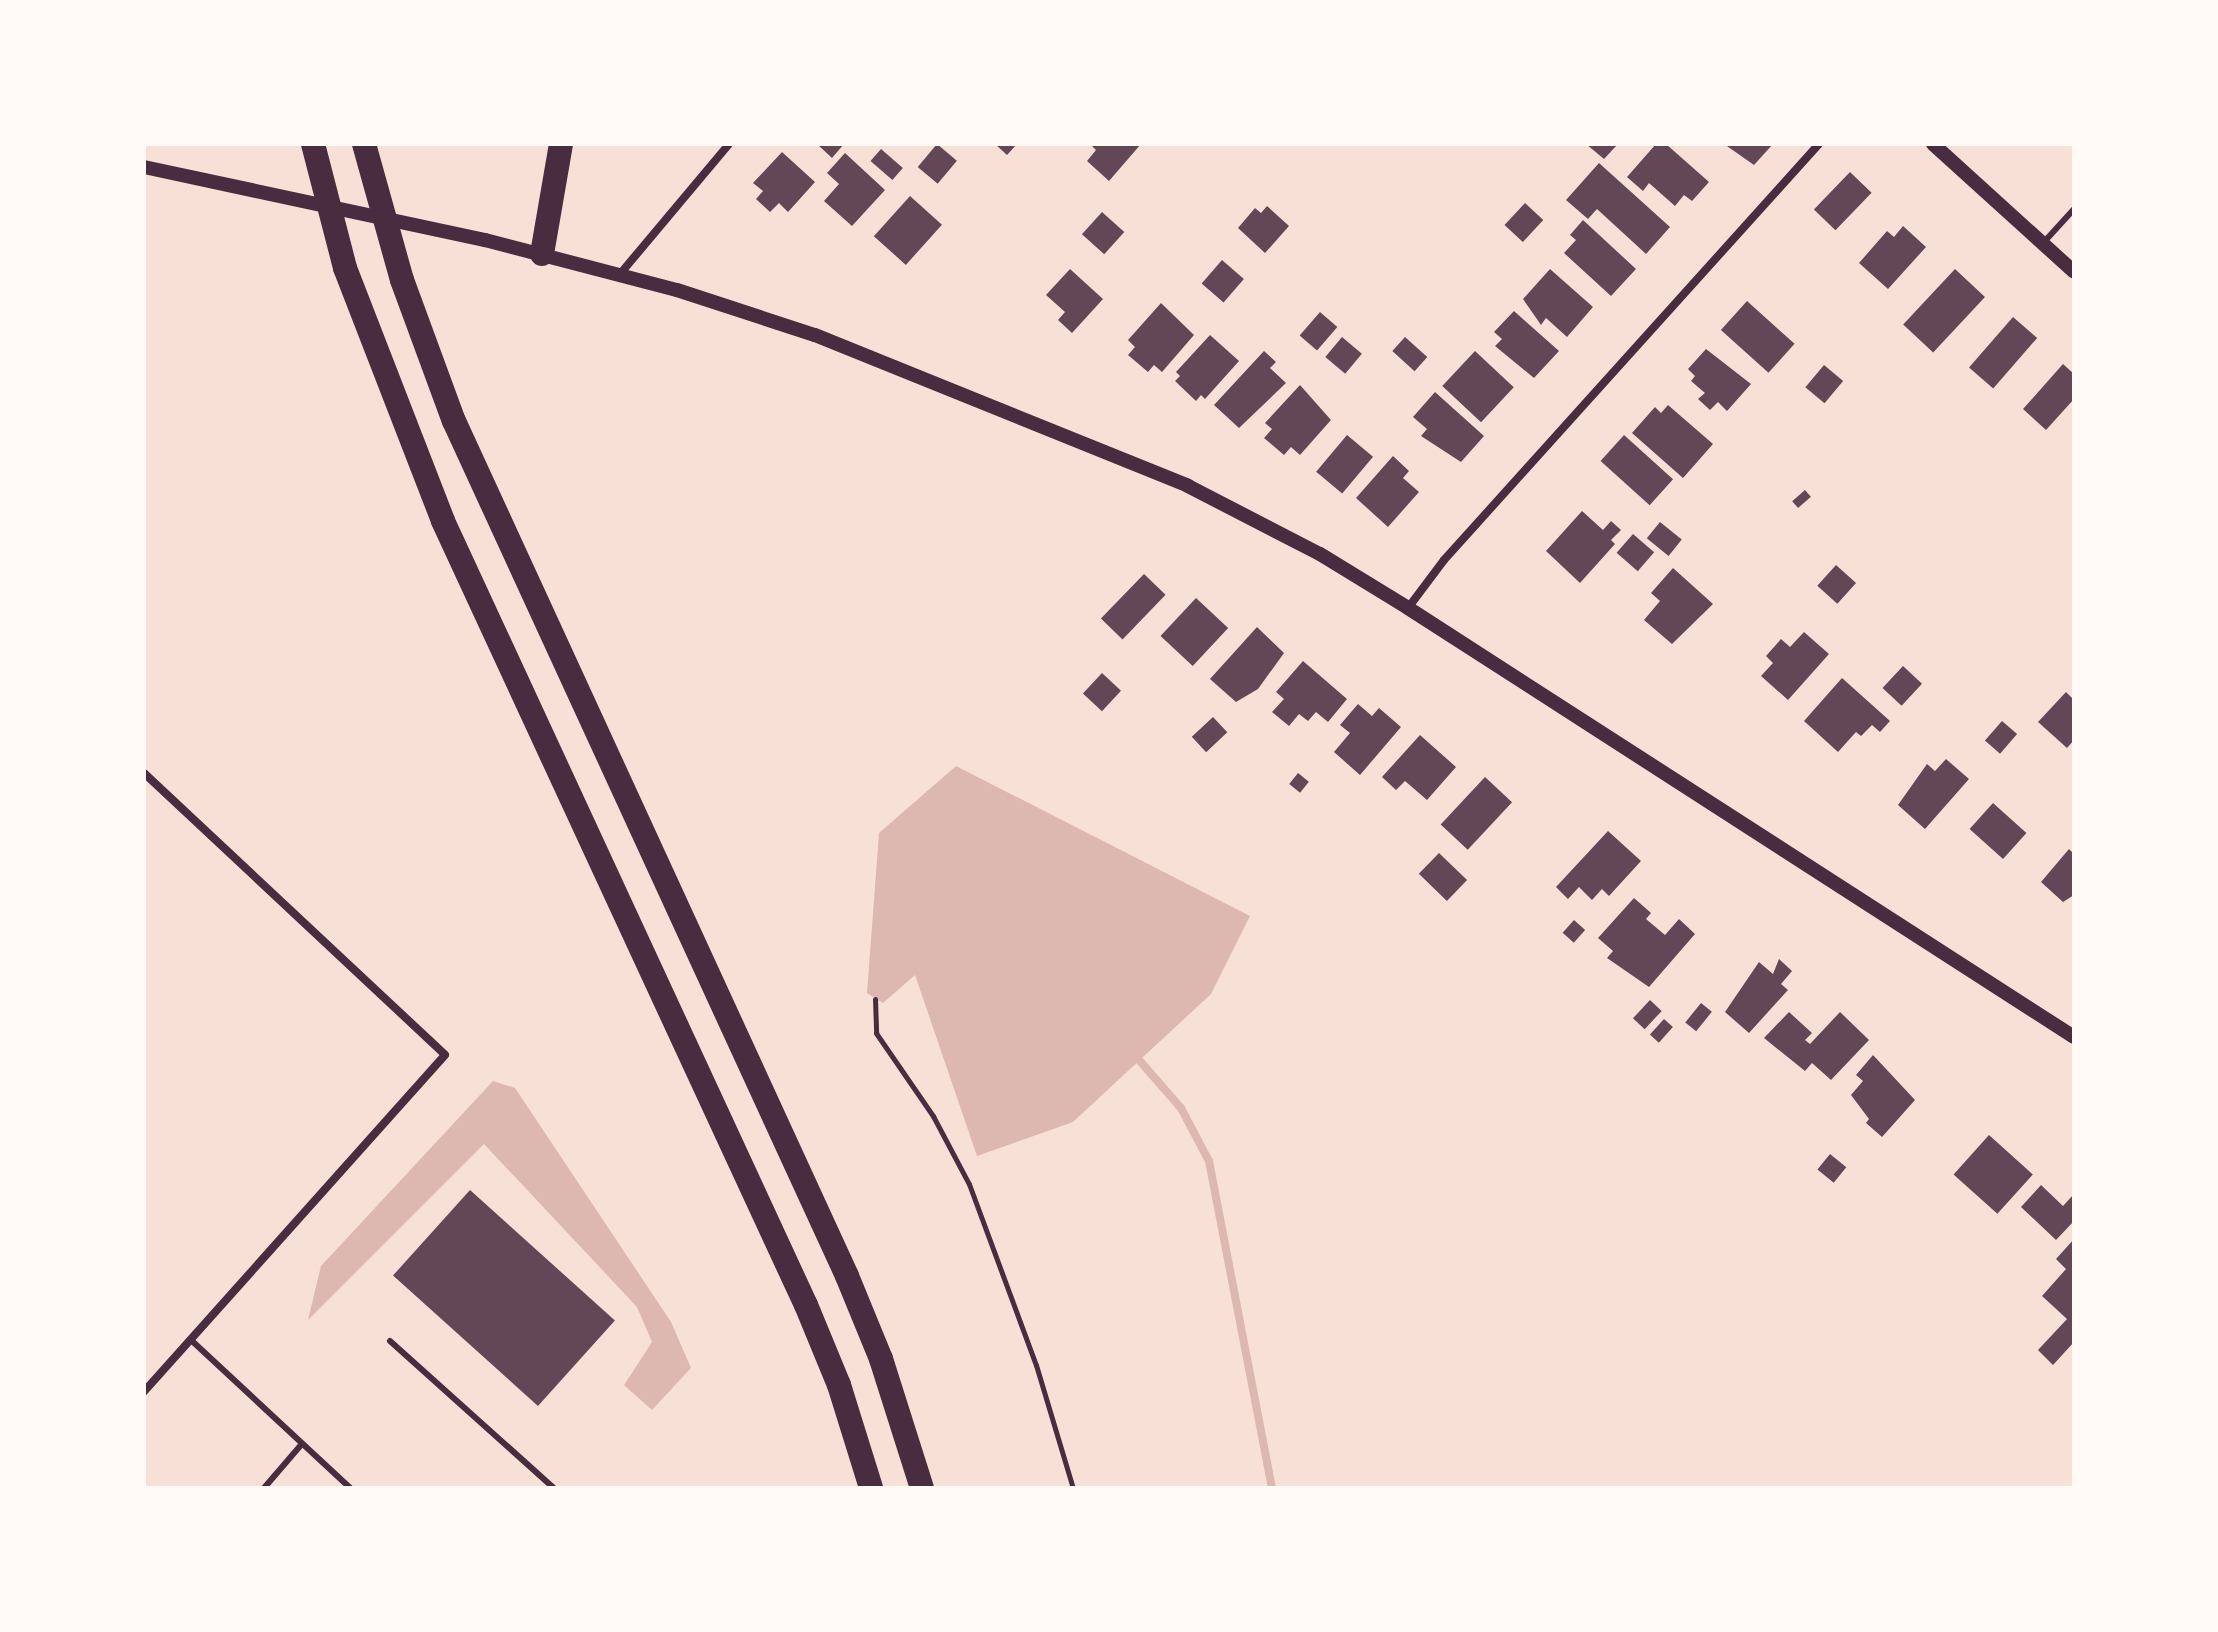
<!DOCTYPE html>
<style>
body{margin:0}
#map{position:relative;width:2218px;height:1632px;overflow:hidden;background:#f7e1d7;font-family:Inter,sans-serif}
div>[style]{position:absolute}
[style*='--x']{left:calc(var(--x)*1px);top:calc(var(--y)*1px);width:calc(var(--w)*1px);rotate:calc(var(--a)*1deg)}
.water>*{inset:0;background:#dcb8b0}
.stream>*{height:8px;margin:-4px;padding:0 4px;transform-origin:4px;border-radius:4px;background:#dcb8b0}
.building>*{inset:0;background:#644757;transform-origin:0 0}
.path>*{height:5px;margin:-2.5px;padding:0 2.5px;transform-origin:2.5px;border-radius:2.5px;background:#4a2c40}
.service>*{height:6px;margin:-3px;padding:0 3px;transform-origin:3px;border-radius:3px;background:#4a2c40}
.minor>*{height:8px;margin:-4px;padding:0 4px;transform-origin:4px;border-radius:4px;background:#4a2c40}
.tertiary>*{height:14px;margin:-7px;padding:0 7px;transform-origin:7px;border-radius:7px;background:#4a2c40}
.motorway>*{height:24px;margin:-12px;padding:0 12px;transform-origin:12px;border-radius:12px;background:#4a2c40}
span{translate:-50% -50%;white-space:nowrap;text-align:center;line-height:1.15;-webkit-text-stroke:7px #fffaf5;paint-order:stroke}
.frame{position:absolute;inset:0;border:146px solid #fffaf5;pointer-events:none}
</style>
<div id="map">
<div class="water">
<i style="clip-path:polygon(956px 766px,1250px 916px,1211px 994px,1073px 1122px,977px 1156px,915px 975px,883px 1003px,867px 993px,879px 833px)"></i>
<i style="clip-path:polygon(493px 1081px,515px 1088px,671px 1322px,691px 1368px,652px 1410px,624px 1385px,652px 1342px,637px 1307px,484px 1144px,308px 1320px,321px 1266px)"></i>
</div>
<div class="stream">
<i style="--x:1133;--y:1053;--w:73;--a:48.9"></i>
<i style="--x:1181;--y:1108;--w:60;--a:62.2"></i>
<i style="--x:1209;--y:1161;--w:333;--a:79.1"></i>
</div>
<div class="building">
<i style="clip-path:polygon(817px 144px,844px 144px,832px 158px)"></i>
<i style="left:937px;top:144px;width:26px;height:30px;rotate:40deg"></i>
<i style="clip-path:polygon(995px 144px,1017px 144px,1007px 155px)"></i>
<i style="clip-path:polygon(1090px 144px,1141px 144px,1109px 181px,1087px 161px,1096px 150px)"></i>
<i style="clip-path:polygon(1586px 144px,1618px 144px,1604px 159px)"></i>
<i style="clip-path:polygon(1656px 144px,1666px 144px,1709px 182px,1692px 201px,1684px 195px,1675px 206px,1649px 183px,1643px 191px,1627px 177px)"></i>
<i style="clip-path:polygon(1724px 144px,1773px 144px,1754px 165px)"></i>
<i style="left:881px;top:149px;width:29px;height:16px;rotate:41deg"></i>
<i style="clip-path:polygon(782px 152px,815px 182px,788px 212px,779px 203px,770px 212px,756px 199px,763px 191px,753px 183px)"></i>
<i style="clip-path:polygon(845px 153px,885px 190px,852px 226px,824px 201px,839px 184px,827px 173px)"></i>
<i style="clip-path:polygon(1599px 163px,1670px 227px,1646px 254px,1597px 209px,1588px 219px,1566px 200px)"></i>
<i style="left:1850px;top:172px;width:30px;height:52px;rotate:44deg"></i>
<i style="left:910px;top:196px;width:43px;height:54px;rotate:42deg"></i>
<i style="left:1525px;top:203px;width:25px;height:30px;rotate:43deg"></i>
<i style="clip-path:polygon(1267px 206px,1289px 226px,1265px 253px,1238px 228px,1255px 208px,1261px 213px)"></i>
<i style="left:1102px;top:212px;width:30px;height:30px;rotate:42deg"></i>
<i style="clip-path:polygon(1583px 220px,1636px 269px,1611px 296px,1564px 253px,1576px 240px,1570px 235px)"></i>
<i style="clip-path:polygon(1903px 226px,1926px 247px,1888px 289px,1859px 263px,1887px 231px,1894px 237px)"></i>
<i style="left:1222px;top:260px;width:29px;height:31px;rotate:41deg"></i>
<i style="clip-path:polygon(1070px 269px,1103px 299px,1072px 333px,1058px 320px,1065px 312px,1046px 295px)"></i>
<i style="clip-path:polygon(1550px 269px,1593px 307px,1567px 337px,1546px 318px,1541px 325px,1523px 299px)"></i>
<i style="left:1955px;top:269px;width:41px;height:76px;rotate:43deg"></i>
<i style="left:1747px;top:301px;width:64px;height:39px;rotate:42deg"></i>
<i style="clip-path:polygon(1161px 303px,1194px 335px,1162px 372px,1154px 365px,1148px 372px,1128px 355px,1135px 347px,1128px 340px)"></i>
<i style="clip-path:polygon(1514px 311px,1559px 351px,1534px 378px,1495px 346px,1502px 339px,1494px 332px)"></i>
<i style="left:1320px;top:312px;width:23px;height:31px;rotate:41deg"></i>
<i style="left:2013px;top:317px;width:32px;height:67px;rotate:41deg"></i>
<i style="clip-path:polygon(1210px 335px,1239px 361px,1205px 399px,1201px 395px,1196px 401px,1175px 381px,1180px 376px,1176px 372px)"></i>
<i style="left:1342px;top:337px;width:26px;height:26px;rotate:40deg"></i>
<i style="left:1405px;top:337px;width:30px;height:19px;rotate:42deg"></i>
<i style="clip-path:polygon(1706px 349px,1751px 384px,1727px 411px,1718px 402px,1710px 410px,1698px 399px,1705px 393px,1691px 381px,1695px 376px,1688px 369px)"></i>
<i style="clip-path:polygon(1264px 351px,1276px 362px,1270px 368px,1286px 383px,1239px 428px,1214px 405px)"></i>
<i style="left:1475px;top:351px;width:53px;height:48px;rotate:43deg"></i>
<i style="clip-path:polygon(2063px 364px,2074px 374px,2074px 399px,2046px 430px,2023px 409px)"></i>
<i style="left:1824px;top:365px;width:25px;height:29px;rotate:40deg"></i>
<i style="clip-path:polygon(1300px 385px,1331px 420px,1300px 455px,1291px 447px,1284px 455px,1264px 438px,1272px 429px,1265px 423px)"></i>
<i style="clip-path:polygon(1435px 392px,1484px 436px,1461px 462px,1421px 436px,1427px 429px,1413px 417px)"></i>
<i style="clip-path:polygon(1668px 405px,1713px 444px,1683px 478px,1632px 433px,1655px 407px,1661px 413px)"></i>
<i style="left:1347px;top:435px;width:34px;height:48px;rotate:40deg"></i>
<i style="left:1624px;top:435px;width:66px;height:35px;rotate:42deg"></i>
<i style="clip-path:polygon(1393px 456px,1409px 471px,1403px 478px,1419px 492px,1388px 527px,1356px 498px)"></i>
<i style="left:1805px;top:490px;width:9px;height:17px;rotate:49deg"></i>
<i style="clip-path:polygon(1582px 511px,1603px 530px,1611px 521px,1621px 530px,1611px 540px,1615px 544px,1580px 583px,1546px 551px)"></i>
<i style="left:1660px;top:522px;width:28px;height:21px;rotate:39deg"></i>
<i style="left:1633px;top:534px;width:28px;height:25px;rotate:41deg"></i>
<i style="left:1836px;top:565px;width:27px;height:28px;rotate:42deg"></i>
<i style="clip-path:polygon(1673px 568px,1713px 604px,1672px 644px,1644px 620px,1660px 601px,1651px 593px)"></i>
<i style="left:1144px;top:574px;width:30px;height:62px;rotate:44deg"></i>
<i style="left:1196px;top:598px;width:44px;height:52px;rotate:43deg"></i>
<i style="clip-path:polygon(1257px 627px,1284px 653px,1258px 689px,1236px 702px,1210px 679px)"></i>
<i style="clip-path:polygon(1804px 632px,1829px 654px,1788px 700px,1761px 676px,1773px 663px,1766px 656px,1781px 639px,1790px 647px)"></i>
<i style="clip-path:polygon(1303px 661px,1347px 699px,1328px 722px,1316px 712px,1308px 721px,1299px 714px,1289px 726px,1272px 712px,1284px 699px,1276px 692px)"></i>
<i style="left:1903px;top:666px;width:26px;height:30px;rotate:43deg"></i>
<i style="left:1102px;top:673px;width:26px;height:28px;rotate:43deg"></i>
<i style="clip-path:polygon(1842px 678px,1890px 721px,1880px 732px,1872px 725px,1861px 736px,1856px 732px,1838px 752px,1804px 721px)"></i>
<i style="clip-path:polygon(2066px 692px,2074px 700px,2074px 740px,2067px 748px,2038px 722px)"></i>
<i style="clip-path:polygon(1358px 704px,1372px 716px,1379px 708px,1401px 727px,1360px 775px,1334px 752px,1350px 733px,1340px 725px)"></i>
<i style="left:1213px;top:717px;width:21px;height:29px;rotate:47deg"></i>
<i style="left:2002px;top:721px;width:20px;height:26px;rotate:41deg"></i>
<i style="clip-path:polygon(1420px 735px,1456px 767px,1427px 800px,1405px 781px,1396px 790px,1382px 777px)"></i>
<i style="clip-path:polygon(1946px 759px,1969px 779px,1925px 829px,1898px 805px,1927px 764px,1935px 771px)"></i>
<i style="left:1298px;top:773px;width:14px;height:14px;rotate:39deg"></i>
<i style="left:1485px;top:777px;width:37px;height:65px;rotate:43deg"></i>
<i style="left:1993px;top:803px;width:45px;height:35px;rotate:42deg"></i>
<i style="clip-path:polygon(1608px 831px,1641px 861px,1609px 896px,1602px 889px,1592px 900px,1579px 887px,1568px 899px,1556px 887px)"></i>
<i style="clip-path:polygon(2069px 849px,2074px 854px,2074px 895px,2063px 902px,2041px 882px)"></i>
<i style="left:1439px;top:853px;width:39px;height:29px;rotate:44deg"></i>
<i style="clip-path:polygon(1634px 898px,1651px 913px,1646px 919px,1665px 935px,1679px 919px,1695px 934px,1649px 987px,1607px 958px,1613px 951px,1598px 938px)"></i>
<i style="left:1574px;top:920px;width:15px;height:17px;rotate:42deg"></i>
<i style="clip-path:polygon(1779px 959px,1792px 971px,1781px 984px,1788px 990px,1749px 1033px,1725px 1012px,1759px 962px,1773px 974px)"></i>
<i style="left:1650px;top:1000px;width:16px;height:25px;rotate:43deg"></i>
<i style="left:1701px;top:1003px;width:14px;height:25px;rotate:39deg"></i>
<i style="clip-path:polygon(1789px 1012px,1812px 1033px,1805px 1040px,1810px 1044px,1840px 1012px,1869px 1040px,1831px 1080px,1812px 1063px,1805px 1071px,1764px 1038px)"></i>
<i style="left:1664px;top:1019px;width:12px;height:21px;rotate:42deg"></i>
<i style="clip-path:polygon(1873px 1055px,1915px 1100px,1882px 1137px,1866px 1123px,1869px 1119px,1851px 1095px,1863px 1081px,1856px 1075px)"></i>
<i style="left:1989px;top:1135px;width:59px;height:53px;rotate:42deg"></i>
<i style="left:1830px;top:1154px;width:21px;height:20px;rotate:39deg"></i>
<i style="clip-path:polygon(2041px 1185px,2063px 1206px,2074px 1194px,2074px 1221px,2056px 1240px,2021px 1207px)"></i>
<i style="left:470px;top:1190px;width:195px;height:115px;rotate:42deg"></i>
<i style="clip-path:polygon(2074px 1239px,2074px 1342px,2053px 1365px,2038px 1350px,2067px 1319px,2042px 1296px,2066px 1269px,2056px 1259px)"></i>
</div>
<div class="path">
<i style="--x:875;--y:999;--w:34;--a:88"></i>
<i style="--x:876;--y:1033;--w:101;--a:55.5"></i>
<i style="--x:933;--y:1116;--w:77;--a:62.1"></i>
<i style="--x:969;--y:1184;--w:193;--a:69.7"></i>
<i style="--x:1036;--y:1365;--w:128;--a:73.3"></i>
</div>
<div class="service">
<i style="--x:2044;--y:242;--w:45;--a:-47.7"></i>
<i style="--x:191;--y:1340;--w:217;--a:42.9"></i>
<i style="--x:390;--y:1341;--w:220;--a:41.9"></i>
<i style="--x:264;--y:1488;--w:57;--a:-49.3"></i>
</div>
<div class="minor">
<i style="--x:620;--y:274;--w:170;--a:-50"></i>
<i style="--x:1408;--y:608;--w:60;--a:-53.1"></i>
<i style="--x:1444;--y:560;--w:560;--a:-47.97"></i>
<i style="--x:144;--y:773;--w:412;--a:43.1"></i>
<i style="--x:445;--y:1055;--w:452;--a:131.8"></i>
</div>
<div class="tertiary">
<i style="--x:1933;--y:144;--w:190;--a:42.2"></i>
<i style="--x:144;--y:167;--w:349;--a:12.1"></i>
<i style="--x:485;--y:240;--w:198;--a:14.6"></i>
<i style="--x:677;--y:290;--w:145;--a:18.1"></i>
<i style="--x:815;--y:335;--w:402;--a:22"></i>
<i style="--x:1188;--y:486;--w:148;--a:27.3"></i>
<i style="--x:1320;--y:554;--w:103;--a:31.5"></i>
<i style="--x:1408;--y:608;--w:792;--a:32.79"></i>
</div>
<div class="motorway">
<i style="--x:313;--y:144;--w:128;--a:75.5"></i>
<i style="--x:345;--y:268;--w:271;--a:68.8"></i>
<i style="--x:443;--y:521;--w:864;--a:65.16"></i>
<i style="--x:806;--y:1305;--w:87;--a:67.6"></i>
<i style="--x:839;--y:1385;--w:108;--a:72.7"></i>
<i style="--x:364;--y:144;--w:141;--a:74.4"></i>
<i style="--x:402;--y:280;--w:150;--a:69.8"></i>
<i style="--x:454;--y:421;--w:941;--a:65.31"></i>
<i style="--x:847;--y:1276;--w:90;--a:67.7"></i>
<i style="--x:881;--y:1359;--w:135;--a:72.4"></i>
<i style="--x:542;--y:254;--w:112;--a:-80.2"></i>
</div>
<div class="frame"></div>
</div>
